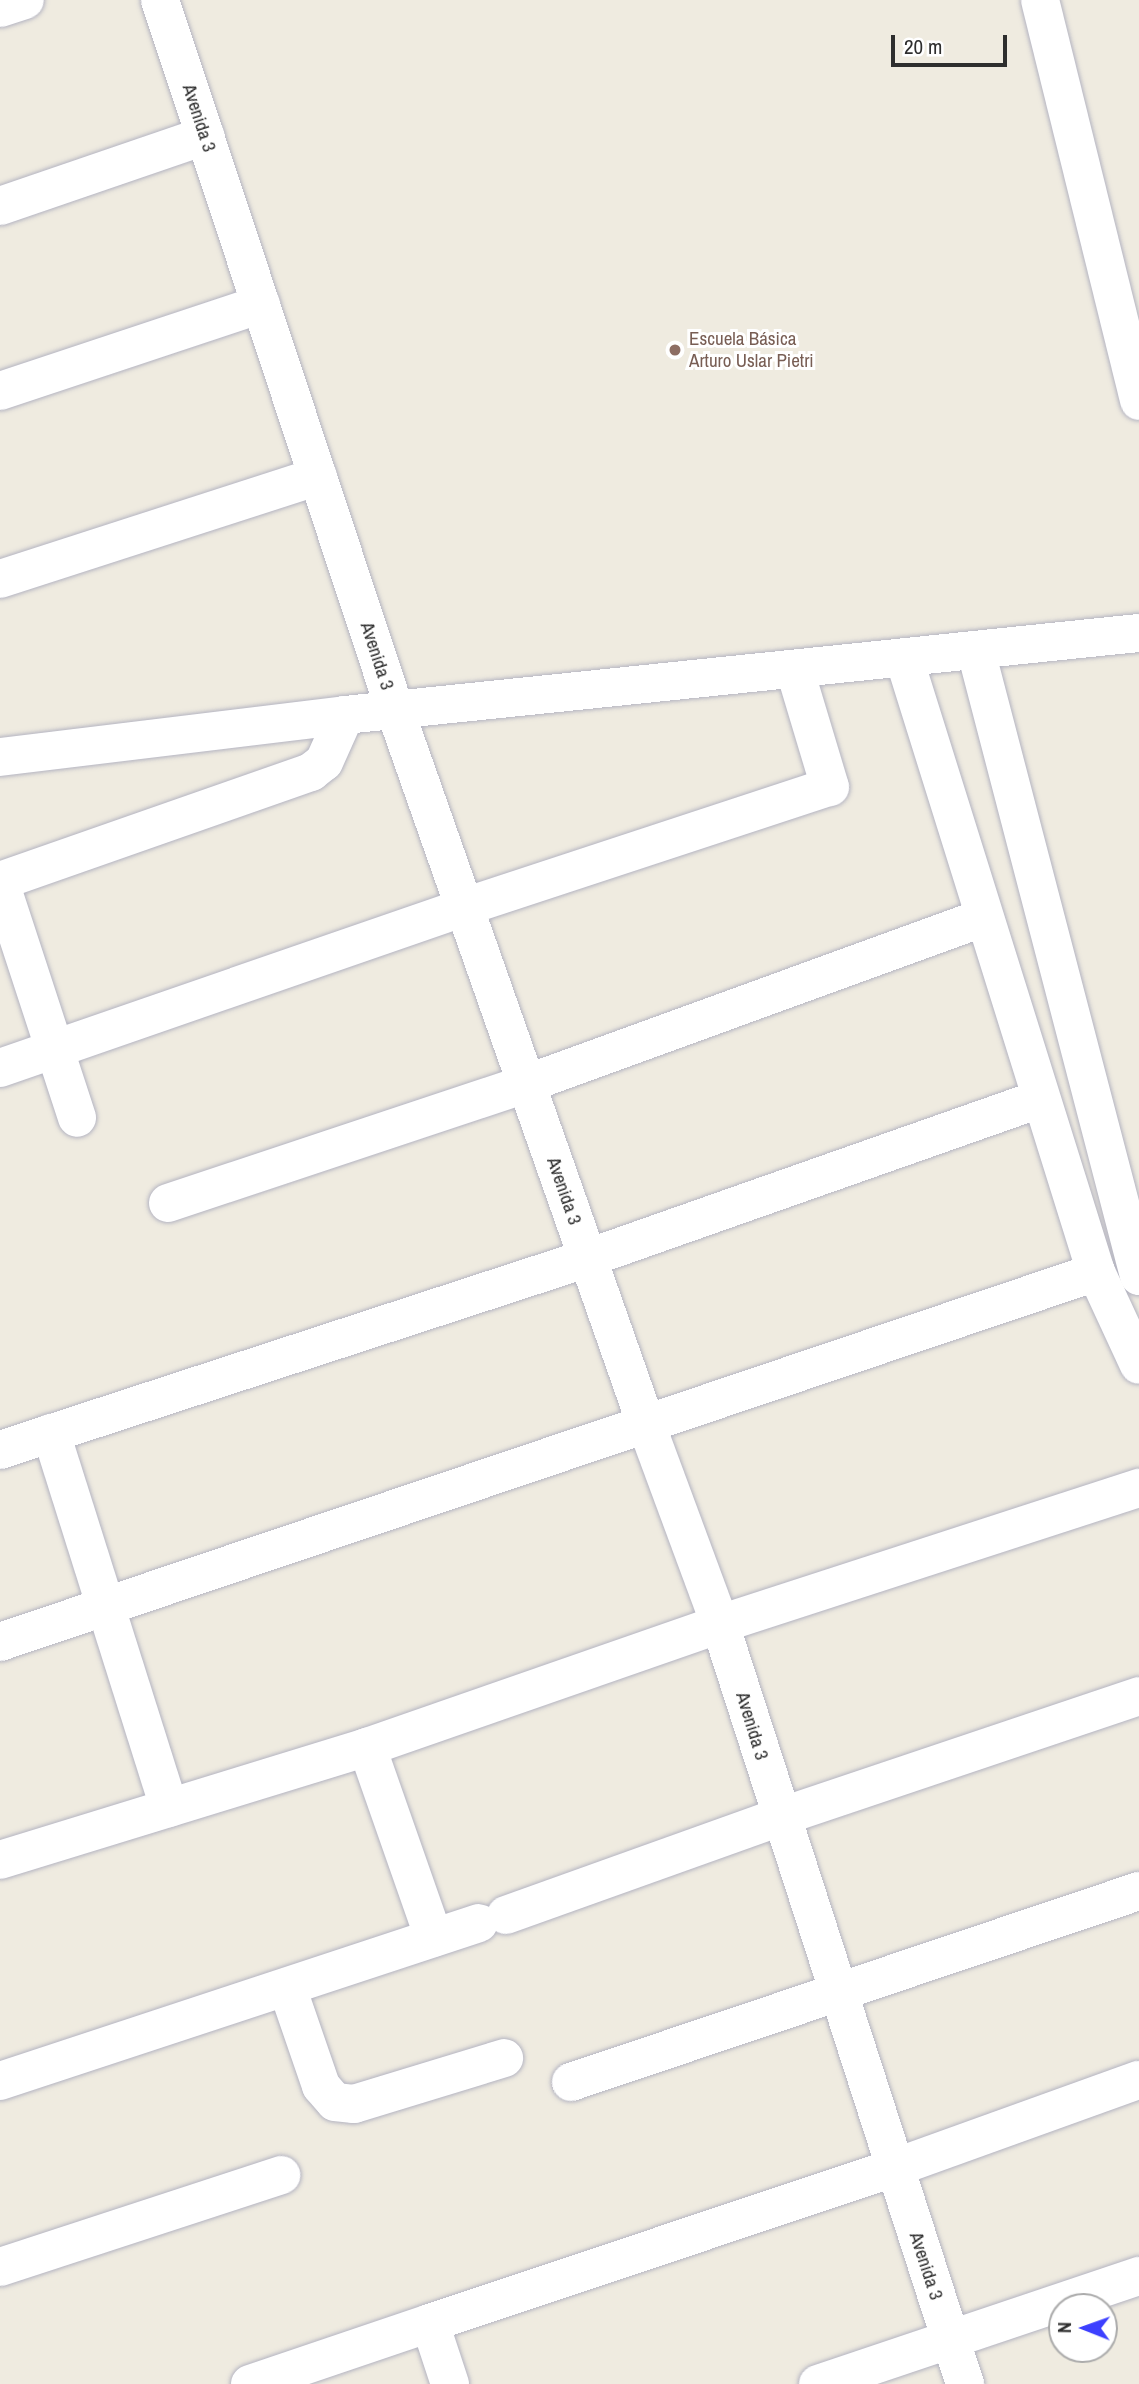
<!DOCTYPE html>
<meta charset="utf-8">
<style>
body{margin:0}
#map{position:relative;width:1139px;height:2384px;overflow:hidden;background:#efebe0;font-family:"Archivo Narrow",sans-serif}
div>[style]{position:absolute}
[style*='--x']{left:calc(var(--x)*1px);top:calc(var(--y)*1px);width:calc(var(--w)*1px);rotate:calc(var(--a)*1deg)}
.roads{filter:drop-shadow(0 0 2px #b4b4c1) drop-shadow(0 0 2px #b4b4c1)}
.minor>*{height:38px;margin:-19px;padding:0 19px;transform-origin:19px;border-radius:19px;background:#fff}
.dots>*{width:19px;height:19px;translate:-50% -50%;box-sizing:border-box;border:4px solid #fff;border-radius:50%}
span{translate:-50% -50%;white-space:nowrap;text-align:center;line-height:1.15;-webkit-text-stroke:6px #fff;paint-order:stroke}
.street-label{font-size:19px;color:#2e2e2e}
.education-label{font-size:19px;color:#785e54}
.left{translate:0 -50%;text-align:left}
.north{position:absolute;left:1048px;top:2293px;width:70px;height:70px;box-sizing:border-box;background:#fff;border:2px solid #ababab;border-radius:50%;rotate:271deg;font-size:19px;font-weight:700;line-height:28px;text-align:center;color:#2e2e2e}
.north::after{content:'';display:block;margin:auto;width:24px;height:32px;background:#3d40ff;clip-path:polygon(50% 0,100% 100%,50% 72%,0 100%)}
.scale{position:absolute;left:891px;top:35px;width:116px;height:32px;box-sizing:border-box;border:4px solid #2e2e2e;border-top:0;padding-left:9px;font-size:21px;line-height:24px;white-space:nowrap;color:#2e2e2e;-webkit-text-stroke:5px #fff;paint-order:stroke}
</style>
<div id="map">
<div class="roads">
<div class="minor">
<i style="--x:160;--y:0;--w:748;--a:71.69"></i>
<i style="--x:395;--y:710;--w:757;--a:70.63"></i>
<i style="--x:646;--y:1424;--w:213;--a:69.7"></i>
<i style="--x:720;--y:1624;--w:799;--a:72.13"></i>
<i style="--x:1040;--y:0;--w:413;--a:76.1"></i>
<i style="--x:0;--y:8;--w:26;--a:-18"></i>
<i style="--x:0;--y:206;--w:217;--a:-18.9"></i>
<i style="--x:0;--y:391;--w:275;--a:-18.4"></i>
<i style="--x:0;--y:579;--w:334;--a:-17.9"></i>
<i style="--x:976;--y:651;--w:646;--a:75.38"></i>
<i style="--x:904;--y:658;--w:643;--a:72.64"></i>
<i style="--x:1096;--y:1272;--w:102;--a:65.2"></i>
<i style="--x:0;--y:757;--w:348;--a:-6.9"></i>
<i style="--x:345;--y:715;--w:798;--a:-5.9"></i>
<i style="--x:0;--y:881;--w:330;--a:-19.3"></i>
<i style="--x:311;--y:772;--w:16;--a:-38"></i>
<i style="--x:324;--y:762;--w:51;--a:-65.9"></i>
<i style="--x:0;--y:882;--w:248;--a:71.9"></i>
<i style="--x:0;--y:1068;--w:491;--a:-19.1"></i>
<i style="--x:464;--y:907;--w:385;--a:-18.2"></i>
<i style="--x:830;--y:787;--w:122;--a:-106.7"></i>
<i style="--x:168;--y:1203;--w:377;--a:-18.4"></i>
<i style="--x:526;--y:1084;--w:487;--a:-20"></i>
<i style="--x:51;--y:1433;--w:393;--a:72.5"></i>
<i style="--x:0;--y:1450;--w:619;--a:-18.08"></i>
<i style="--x:588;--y:1258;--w:479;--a:-19.4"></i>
<i style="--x:0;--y:1642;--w:1157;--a:-18.65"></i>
<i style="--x:367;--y:1747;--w:202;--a:70.7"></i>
<i style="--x:0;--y:1860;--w:384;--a:-17.1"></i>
<i style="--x:367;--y:1747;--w:374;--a:-19.2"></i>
<i style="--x:720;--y:1624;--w:441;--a:-18"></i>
<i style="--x:506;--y:1915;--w:291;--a:-19.7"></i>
<i style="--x:780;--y:1817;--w:379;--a:-18.6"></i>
<i style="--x:287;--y:1987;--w:105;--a:71"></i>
<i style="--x:321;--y:2086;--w:21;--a:49"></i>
<i style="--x:335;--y:2102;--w:19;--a:6"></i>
<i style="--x:354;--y:2104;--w:157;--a:-17"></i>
<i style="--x:0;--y:2081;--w:504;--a:-18.26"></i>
<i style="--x:571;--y:2082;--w:599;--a:-18.59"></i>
<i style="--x:0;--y:2267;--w:296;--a:-18.1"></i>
<i style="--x:250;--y:2384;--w:190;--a:-18.7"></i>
<i style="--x:450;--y:2384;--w:64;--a:-108.2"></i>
<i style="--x:430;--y:2323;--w:489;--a:-18.5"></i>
<i style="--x:894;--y:2168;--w:260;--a:-19.8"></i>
<i style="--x:818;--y:2384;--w:339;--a:-18.6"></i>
</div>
</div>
<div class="dots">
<i style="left:675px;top:350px;background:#8d6e63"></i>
</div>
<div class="street-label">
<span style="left:199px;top:118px;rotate:72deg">Avenida 3</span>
<span style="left:377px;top:656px;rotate:72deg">Avenida 3</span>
<span style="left:564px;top:1191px;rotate:71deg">Avenida 3</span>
<span style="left:752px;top:1726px;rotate:73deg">Avenida 3</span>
<span style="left:926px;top:2266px;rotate:72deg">Avenida 3</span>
</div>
<div class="education-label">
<span class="left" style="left:689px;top:350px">Escuela Básica<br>Arturo Uslar Pietri</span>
</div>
<div class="north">N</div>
<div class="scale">20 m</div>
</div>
